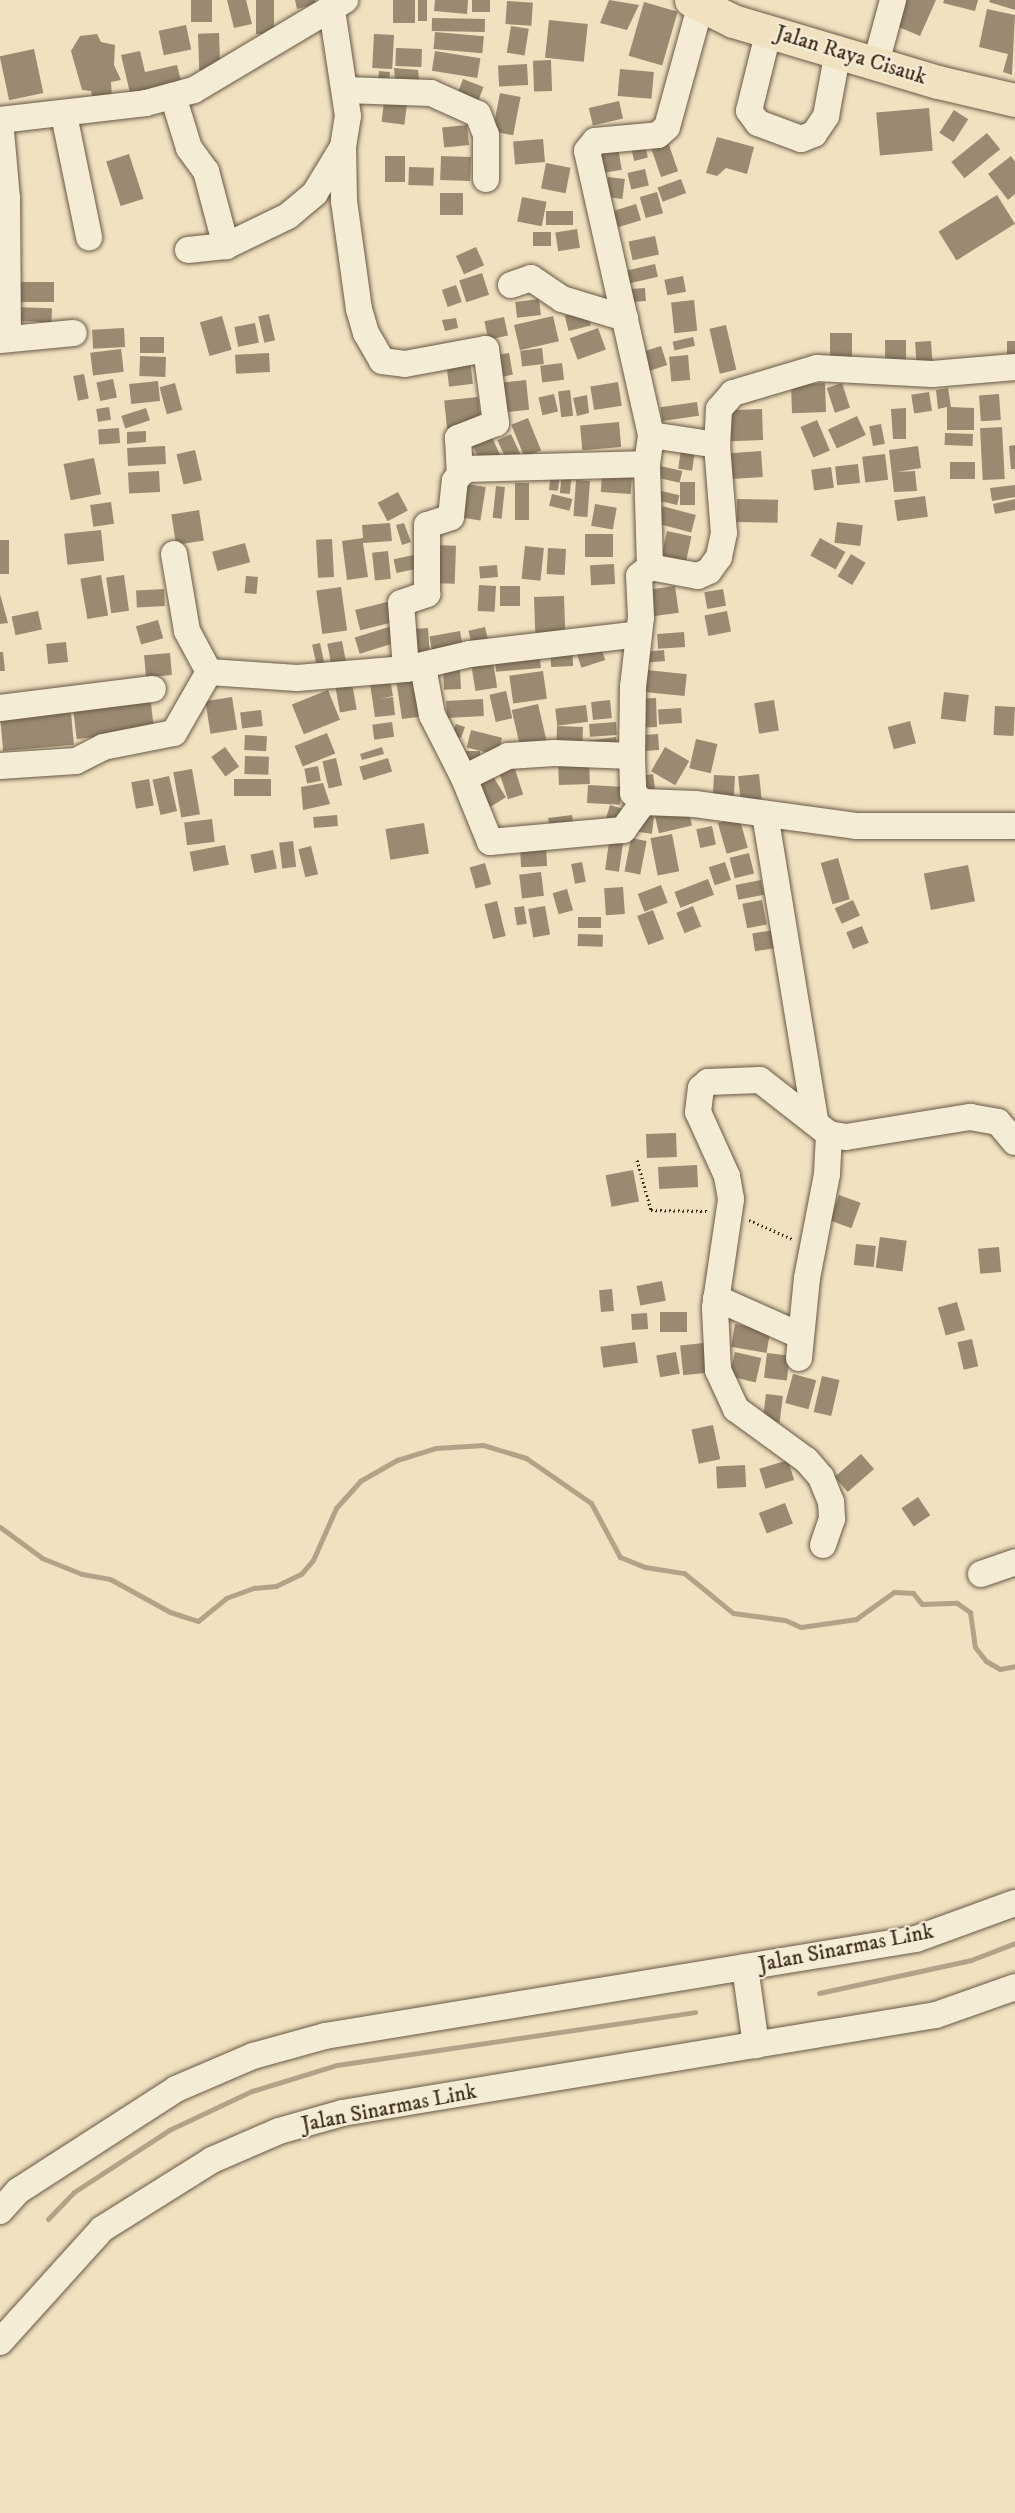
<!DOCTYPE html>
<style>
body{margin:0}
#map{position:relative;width:1015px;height:2513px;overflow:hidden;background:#f0e1c0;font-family:"IM FELL DW Pica",serif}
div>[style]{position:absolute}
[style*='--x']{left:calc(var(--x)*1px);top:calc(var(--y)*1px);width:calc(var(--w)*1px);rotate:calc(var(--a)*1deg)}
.stream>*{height:5px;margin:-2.5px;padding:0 2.5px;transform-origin:2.5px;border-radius:2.5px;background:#b2a388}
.building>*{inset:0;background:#998a71;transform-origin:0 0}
.path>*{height:3px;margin-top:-1.5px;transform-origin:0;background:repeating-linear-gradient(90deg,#3a2b1c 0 1.5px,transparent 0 4.5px)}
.roads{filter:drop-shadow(0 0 2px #685845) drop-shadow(0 0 2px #685845)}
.minor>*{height:26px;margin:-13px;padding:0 13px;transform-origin:13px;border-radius:13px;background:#f5ecd6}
.major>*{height:33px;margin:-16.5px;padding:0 16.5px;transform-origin:16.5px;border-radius:16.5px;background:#f0e1c0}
span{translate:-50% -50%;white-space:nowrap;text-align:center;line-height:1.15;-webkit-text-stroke:4.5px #f5ecd6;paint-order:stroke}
.street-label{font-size:22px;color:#3a2b1c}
</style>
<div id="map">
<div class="stream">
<i style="--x:0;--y:1527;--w:52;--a:36.4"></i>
<i style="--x:42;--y:1558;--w:43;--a:21.8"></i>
<i style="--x:82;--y:1574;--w:28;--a:10"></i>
<i style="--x:110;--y:1579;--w:68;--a:28.8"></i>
<i style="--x:170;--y:1612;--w:29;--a:18"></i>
<i style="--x:198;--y:1621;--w:36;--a:-39"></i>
<i style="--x:226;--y:1598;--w:30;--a:-20"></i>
<i style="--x:254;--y:1588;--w:22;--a:-5"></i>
<i style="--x:276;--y:1586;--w:28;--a:-26"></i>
<i style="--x:301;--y:1574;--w:18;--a:-49"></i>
<i style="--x:313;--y:1560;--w:57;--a:-66.1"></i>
<i style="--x:336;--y:1508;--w:36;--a:-48"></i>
<i style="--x:360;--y:1481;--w:43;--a:-29.6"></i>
<i style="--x:397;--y:1460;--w:41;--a:-17.1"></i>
<i style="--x:436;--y:1448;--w:47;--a:-3.7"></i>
<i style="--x:483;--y:1445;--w:45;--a:16.8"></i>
<i style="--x:526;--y:1458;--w:79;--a:34.7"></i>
<i style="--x:591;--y:1503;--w:61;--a:61.8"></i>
<i style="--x:620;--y:1557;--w:27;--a:22"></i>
<i style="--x:645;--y:1567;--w:39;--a:9"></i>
<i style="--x:684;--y:1573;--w:63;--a:39.2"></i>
<i style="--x:733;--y:1613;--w:52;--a:7.7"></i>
<i style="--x:785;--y:1620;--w:17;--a:24"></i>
<i style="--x:801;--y:1627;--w:56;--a:-8.3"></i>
<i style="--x:856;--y:1619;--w:47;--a:-35.4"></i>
<i style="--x:894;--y:1592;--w:19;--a:3"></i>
<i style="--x:913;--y:1593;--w:14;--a:51"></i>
<i style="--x:922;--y:1604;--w:35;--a:-2"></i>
<i style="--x:957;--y:1603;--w:16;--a:35"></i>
<i style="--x:970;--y:1612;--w:35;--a:82"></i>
<i style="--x:975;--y:1647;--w:18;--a:52"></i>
<i style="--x:986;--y:1661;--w:16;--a:30"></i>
<i style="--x:1000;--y:1669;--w:15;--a:-11"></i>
<i style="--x:819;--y:1993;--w:156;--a:-12.2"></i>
<i style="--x:971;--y:1960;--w:47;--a:-21.1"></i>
<i style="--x:48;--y:2219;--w:37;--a:-46"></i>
<i style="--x:74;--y:2192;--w:113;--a:-33.1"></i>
<i style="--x:169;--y:2130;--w:92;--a:-25.2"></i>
<i style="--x:252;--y:2091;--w:89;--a:-17"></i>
<i style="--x:337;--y:2065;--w:362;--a:-8.4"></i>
</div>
<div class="building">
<i style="left:191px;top:0;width:21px;height:22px"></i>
<i style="clip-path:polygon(227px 0,246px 0,252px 24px,234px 28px)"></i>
<i style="left:256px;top:0;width:18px;height:34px"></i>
<i style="clip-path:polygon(295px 0,315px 0,316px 4px,297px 9px)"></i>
<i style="left:393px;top:0;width:22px;height:23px"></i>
<i style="left:418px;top:0;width:9px;height:21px"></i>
<i style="clip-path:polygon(435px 0,468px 0,467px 14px,434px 11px)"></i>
<i style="left:472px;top:0;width:18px;height:12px"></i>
<i style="clip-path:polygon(609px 0,639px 5px,627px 30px,600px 23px)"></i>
<i style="clip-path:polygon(905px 0,936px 0,920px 36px,894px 25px)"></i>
<i style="clip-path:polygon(944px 0,978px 0,975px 11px,943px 3px)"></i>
<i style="clip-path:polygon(990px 0,1015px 0,1015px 10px,989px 2px)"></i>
<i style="left:507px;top:1px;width:26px;height:23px;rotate:4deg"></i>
<i style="left:644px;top:2px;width:35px;height:56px;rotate:16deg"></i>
<i style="clip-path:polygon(987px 9px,1015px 15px,1012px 75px,1003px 72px,1008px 54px,979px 47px)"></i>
<i style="left:432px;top:18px;width:53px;height:13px;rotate:1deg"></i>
<i style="left:549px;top:20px;width:39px;height:38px;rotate:6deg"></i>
<i style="left:186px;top:25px;width:25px;height:28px;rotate:78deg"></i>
<i style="left:511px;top:26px;width:18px;height:27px;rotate:9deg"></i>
<i style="left:435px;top:32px;width:49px;height:17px;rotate:5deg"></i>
<i style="left:219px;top:33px;width:37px;height:21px;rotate:88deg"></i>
<i style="clip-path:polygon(97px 34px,101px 42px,115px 45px,114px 65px,121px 80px,111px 82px,112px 97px,93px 99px,91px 91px,82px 90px,71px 51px,80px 36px)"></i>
<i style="left:374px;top:34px;width:20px;height:34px;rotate:3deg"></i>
<i style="left:396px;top:48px;width:26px;height:18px;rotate:2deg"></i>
<i style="left:34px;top:49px;width:45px;height:35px;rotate:78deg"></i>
<i style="clip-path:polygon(140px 51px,145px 72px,177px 65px,182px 85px,131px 97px,121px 55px)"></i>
<i style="left:435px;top:51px;width:46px;height:20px;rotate:9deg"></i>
<i style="left:551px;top:60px;width:31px;height:18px;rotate:88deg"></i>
<i style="left:527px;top:64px;width:21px;height:29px;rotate:87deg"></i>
<i style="clip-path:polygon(394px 68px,418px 70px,420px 87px,396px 90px)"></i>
<i style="left:620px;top:69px;width:34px;height:27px;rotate:5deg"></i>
<i style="left:379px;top:71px;width:11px;height:16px;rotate:5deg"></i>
<i style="left:463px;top:79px;width:22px;height:18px;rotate:21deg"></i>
<i style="left:500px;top:93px;width:21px;height:39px;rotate:11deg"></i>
<i style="left:619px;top:101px;width:18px;height:31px;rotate:77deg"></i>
<i style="left:384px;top:102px;width:23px;height:20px;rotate:7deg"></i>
<i style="left:929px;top:108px;width:43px;height:53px;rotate:85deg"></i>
<i style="left:954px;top:110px;width:17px;height:27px;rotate:33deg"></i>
<i style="left:467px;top:125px;width:20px;height:25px;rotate:84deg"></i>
<i style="left:987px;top:133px;width:21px;height:46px;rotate:51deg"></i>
<i style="clip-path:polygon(717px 137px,754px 147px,747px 174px,726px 168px,717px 176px,706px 173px)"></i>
<i style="left:543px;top:139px;width:23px;height:30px;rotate:85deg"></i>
<i style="left:667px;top:139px;width:34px;height:18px;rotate:71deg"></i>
<i style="left:644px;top:142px;width:16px;height:14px;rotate:76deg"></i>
<i style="left:618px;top:148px;width:22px;height:24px;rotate:80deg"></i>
<i style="left:129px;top:154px;width:47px;height:24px;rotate:72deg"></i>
<i style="left:385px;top:156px;width:20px;height:26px"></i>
<i style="left:441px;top:156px;width:30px;height:24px;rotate:2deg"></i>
<i style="clip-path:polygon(1011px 156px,1015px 162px,1015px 194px,1008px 200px,988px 174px)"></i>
<i style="left:546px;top:163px;width:25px;height:26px;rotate:11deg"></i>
<i style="left:409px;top:167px;width:25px;height:18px;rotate:2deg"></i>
<i style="left:645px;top:169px;width:17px;height:18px;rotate:77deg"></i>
<i style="left:608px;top:177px;width:17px;height:20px;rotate:7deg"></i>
<i style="left:681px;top:179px;width:15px;height:25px;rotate:70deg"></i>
<i style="left:657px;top:192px;width:22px;height:18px;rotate:74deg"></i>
<i style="left:440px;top:193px;width:23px;height:22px"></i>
<i style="left:997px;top:195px;width:34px;height:69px;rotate:58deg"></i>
<i style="left:522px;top:197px;width:25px;height:25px;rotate:11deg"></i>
<i style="left:636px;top:204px;width:17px;height:24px;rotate:73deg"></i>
<i style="left:546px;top:211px;width:27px;height:14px"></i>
<i style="left:577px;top:229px;width:19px;height:22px;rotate:81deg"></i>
<i style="left:533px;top:232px;width:18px;height:14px"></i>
<i style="left:655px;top:236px;width:19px;height:27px;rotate:78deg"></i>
<i style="left:476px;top:247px;width:20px;height:22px;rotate:66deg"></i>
<i style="left:655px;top:264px;width:13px;height:31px;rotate:77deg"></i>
<i style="left:482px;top:273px;width:23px;height:24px;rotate:72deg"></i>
<i style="left:683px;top:276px;width:16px;height:19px;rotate:79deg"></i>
<i style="left:14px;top:282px;width:40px;height:20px"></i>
<i style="left:456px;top:285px;width:18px;height:15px;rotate:71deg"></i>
<i style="left:645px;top:288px;width:13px;height:19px;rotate:86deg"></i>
<i style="left:539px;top:299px;width:16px;height:24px;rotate:83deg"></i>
<i style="left:694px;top:300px;width:31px;height:23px;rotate:84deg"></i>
<i style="left:15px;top:307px;width:37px;height:14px;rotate:2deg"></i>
<i style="left:587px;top:310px;width:16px;height:23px;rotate:76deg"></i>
<i style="left:269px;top:314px;width:27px;height:11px;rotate:77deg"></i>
<i style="left:222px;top:316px;width:35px;height:23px;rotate:74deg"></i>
<i style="left:553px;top:316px;width:26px;height:40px;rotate:77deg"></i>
<i style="left:504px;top:317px;width:19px;height:20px;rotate:78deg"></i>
<i style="clip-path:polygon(456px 318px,458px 328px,445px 331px,442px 320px)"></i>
<i style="left:255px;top:323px;width:20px;height:21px;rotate:79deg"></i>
<i style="left:726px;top:325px;width:46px;height:17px;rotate:77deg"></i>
<i style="left:124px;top:328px;width:19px;height:32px;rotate:87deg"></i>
<i style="left:598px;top:328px;width:23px;height:30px;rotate:70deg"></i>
<i style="left:830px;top:333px;width:22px;height:26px"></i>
<i style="left:140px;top:337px;width:24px;height:16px"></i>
<i style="left:693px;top:337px;width:9px;height:21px;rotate:77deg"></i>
<i style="left:885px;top:340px;width:21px;height:27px"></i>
<i style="left:931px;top:341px;width:26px;height:16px;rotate:86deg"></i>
<i style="left:1007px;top:341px;width:8px;height:21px"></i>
<i style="left:661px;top:346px;width:20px;height:19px;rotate:72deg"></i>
<i style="left:542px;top:348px;width:16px;height:22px;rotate:83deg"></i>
<i style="left:121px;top:349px;width:23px;height:31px;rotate:83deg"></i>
<i style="left:269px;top:353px;width:19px;height:34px;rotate:87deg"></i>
<i style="left:509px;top:353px;width:22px;height:16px;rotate:80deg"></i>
<i style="left:688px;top:355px;width:25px;height:19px;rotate:85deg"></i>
<i style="left:140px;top:356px;width:26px;height:20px;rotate:2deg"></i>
<i style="left:470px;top:360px;width:24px;height:24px;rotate:83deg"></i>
<i style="left:562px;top:363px;width:17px;height:22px;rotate:83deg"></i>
<i style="left:84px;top:374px;width:25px;height:11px;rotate:79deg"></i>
<i style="left:113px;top:379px;width:19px;height:17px;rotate:78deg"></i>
<i style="left:526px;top:380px;width:30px;height:31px;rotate:84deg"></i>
<i style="left:158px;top:381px;width:20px;height:29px;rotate:84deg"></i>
<i style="left:618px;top:382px;width:24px;height:28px;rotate:81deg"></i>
<i style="left:175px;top:383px;width:28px;height:16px;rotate:75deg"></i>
<i style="left:825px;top:383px;width:29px;height:34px;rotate:88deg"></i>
<i style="left:842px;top:383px;width:26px;height:16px;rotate:72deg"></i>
<i style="clip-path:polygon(948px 388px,951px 407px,974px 408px,974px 430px,947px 430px,947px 407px,938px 409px,936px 390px)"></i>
<i style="left:570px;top:390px;width:26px;height:12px;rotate:83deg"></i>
<i style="left:929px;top:392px;width:19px;height:18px;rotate:81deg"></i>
<i style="left:554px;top:394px;width:18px;height:16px;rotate:77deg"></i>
<i style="left:999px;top:394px;width:26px;height:20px;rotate:86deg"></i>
<i style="clip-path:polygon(587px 395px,589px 413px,577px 416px,573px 398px)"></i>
<i style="left:478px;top:397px;width:28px;height:34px;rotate:84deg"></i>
<i style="left:697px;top:402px;width:14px;height:37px;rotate:82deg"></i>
<i style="left:109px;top:407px;width:13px;height:13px;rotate:81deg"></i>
<i style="left:146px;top:408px;width:13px;height:26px;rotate:72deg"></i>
<i style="clip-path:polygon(906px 408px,906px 439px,893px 439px,891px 409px)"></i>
<i style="left:762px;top:409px;width:31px;height:33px;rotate:88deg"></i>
<i style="left:857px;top:416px;width:21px;height:32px;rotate:65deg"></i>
<i style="left:528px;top:418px;width:35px;height:18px;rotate:68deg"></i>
<i style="left:817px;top:420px;width:33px;height:18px;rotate:67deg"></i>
<i style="left:619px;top:422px;width:25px;height:39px;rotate:85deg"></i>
<i style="left:881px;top:424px;width:20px;height:12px;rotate:79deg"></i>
<i style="left:1002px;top:427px;width:52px;height:22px;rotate:87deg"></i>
<i style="left:119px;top:428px;width:15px;height:21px;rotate:86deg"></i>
<i style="left:488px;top:428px;width:34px;height:21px;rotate:66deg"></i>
<i style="clip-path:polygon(146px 431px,146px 442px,127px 444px,127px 432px)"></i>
<i style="left:945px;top:433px;width:28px;height:12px;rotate:2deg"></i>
<i style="left:511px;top:434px;width:26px;height:15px;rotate:65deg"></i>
<i style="left:682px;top:442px;width:14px;height:27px;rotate:8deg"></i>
<i style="clip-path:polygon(1015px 445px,1015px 469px,1011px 469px,1009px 446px)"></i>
<i style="left:165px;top:446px;width:18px;height:38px;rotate:87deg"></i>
<i style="clip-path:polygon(918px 446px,921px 468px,897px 472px,915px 471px,917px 491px,894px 492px,889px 450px)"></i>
<i style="left:195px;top:450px;width:31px;height:19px;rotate:77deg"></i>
<i style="left:761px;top:451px;width:26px;height:31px;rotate:86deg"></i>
<i style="left:885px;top:454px;width:26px;height:23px;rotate:83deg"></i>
<i style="left:94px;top:458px;width:37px;height:31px;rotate:79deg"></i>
<i style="left:950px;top:462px;width:25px;height:17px"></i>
<i style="left:858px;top:464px;width:19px;height:23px;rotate:84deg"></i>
<i style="left:656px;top:465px;width:27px;height:12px;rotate:13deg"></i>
<i style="left:831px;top:467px;width:21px;height:20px;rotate:82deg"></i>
<i style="left:159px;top:471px;width:21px;height:31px;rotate:87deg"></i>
<i style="left:551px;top:471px;width:9px;height:19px;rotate:6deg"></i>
<i style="left:562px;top:472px;width:10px;height:21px;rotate:6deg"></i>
<i style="left:602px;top:474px;width:30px;height:18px;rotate:4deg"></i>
<i style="left:576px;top:480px;width:14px;height:36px;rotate:4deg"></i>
<i style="left:680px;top:482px;width:15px;height:23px"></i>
<i style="left:515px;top:483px;width:14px;height:37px"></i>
<i style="left:467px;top:484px;width:19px;height:34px;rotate:9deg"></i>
<i style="clip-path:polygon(1015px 485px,1015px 497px,992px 501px,990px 488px)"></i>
<i style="left:496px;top:486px;width:9px;height:32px;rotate:6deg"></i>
<i style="left:657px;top:490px;width:23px;height:10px;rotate:13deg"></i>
<i style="left:398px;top:492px;width:21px;height:23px;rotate:62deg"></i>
<i style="left:552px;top:494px;width:21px;height:12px;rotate:14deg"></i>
<i style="left:925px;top:496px;width:21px;height:31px;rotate:82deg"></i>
<i style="left:737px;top:499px;width:41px;height:23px;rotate:1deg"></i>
<i style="clip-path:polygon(1015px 499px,1015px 510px,995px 514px,993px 504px)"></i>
<i style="left:111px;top:502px;width:22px;height:21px;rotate:82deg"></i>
<i style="left:595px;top:504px;width:22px;height:22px;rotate:10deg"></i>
<i style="left:662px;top:506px;width:35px;height:18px;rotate:15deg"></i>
<i style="left:199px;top:510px;width:31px;height:28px;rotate:81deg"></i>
<i style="left:837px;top:522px;width:26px;height:21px;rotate:7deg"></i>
<i style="clip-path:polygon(390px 523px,392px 541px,363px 543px,368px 577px,347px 580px,342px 541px,363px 538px,362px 525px)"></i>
<i style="clip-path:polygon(404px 523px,411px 542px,402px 545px,396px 525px)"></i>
<i style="left:101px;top:530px;width:31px;height:37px;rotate:84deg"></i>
<i style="left:667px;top:531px;width:25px;height:31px;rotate:12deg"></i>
<i style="left:585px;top:534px;width:28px;height:23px"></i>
<i style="left:820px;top:538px;width:29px;height:20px;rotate:29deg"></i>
<i style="left:332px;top:539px;width:38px;height:16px;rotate:87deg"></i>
<i style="left:0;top:540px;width:9px;height:34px"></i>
<i style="left:245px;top:543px;width:20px;height:34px;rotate:75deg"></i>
<i style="left:433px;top:545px;width:23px;height:38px;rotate:2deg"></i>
<i style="left:525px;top:546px;width:19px;height:33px;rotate:6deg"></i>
<i style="left:548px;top:548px;width:18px;height:26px;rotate:3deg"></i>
<i style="left:388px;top:551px;width:28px;height:16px;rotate:84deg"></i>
<i style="left:418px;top:554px;width:14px;height:25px;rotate:78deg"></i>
<i style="left:851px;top:554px;width:17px;height:26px;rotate:31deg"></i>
<i style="left:614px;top:564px;width:20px;height:24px;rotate:87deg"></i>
<i style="left:497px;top:565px;width:12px;height:18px;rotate:85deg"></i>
<i style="left:101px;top:575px;width:41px;height:21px;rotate:80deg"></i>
<i style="left:124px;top:575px;width:36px;height:18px;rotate:82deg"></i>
<i style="left:246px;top:576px;width:12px;height:17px;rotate:5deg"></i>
<i style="left:479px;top:585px;width:17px;height:26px;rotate:3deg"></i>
<i style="left:500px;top:586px;width:20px;height:20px"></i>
<i style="left:675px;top:586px;width:27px;height:26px;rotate:82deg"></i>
<i style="left:341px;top:587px;width:44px;height:25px;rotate:82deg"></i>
<i style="left:164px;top:589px;width:17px;height:28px;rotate:87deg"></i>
<i style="left:723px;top:589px;width:17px;height:19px;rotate:80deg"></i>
<i style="clip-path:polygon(0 594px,8px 623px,0 624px)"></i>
<i style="left:564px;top:596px;width:36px;height:30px;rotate:88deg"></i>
<i style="left:391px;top:601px;width:21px;height:37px;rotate:76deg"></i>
<i style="left:38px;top:611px;width:19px;height:27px;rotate:78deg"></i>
<i style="left:727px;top:611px;width:21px;height:23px;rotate:79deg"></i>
<i style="left:158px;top:620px;width:19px;height:23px;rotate:74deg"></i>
<i style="left:392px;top:626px;width:17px;height:39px;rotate:73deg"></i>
<i style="left:485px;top:627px;width:13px;height:17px;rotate:77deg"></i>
<i style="left:428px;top:628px;width:30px;height:17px;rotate:86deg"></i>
<i style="left:460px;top:631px;width:22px;height:31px;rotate:80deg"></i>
<i style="left:684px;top:632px;width:15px;height:27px;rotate:86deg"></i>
<i style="left:342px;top:641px;width:20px;height:15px;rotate:79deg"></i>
<i style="left:599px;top:641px;width:20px;height:25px;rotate:72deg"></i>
<i style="left:66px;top:642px;width:20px;height:20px;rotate:84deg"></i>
<i style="left:320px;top:643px;width:24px;height:8px;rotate:78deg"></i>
<i style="left:572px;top:644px;width:22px;height:22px;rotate:87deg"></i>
<i style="left:539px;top:647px;width:21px;height:45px;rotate:85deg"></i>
<i style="left:664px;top:650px;width:11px;height:22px;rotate:85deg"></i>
<i style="clip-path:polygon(0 652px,3px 652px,5px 671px,0 671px)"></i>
<i style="left:170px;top:653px;width:22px;height:26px;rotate:85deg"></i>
<i style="left:492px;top:655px;width:33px;height:22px;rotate:81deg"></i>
<i style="left:460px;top:670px;width:19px;height:17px;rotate:87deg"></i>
<i style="left:647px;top:670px;width:40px;height:22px;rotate:6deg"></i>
<i style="left:543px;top:671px;width:28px;height:34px;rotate:82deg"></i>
<i style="clip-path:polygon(395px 673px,415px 673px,418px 717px,402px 719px)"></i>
<i style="clip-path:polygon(389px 674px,393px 696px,380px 699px,393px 697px,395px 715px,375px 717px,369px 677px)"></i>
<i style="left:352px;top:683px;width:27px;height:17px;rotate:80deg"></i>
<i style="left:328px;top:690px;width:32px;height:39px;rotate:68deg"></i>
<i style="left:506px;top:691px;width:28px;height:17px;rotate:77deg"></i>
<i style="left:944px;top:692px;width:25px;height:27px;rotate:7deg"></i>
<i style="left:150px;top:696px;width:34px;height:78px;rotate:83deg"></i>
<i style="left:232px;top:697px;width:33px;height:27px;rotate:81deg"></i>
<i style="left:656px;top:698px;width:29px;height:20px;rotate:88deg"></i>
<i style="left:483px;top:699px;width:17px;height:37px;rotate:87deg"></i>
<i style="left:610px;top:700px;width:18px;height:19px;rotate:84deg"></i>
<i style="left:774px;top:700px;width:31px;height:20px;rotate:81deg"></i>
<i style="left:538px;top:704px;width:44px;height:27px;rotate:77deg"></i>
<i style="left:586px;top:705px;width:17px;height:31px;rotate:83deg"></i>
<i style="left:995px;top:706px;width:20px;height:29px;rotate:3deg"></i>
<i style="left:681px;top:708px;width:15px;height:23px;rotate:86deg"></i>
<i style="left:261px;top:710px;width:16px;height:21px;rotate:83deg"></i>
<i style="left:71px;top:712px;width:33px;height:71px;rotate:85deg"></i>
<i style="left:910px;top:721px;width:23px;height:23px;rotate:75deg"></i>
<i style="left:392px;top:722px;width:15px;height:20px;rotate:82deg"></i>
<i style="left:616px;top:722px;width:13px;height:27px;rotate:86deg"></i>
<i style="clip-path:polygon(456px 724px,465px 727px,461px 738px,451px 735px)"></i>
<i style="left:557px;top:726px;width:26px;height:22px;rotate:2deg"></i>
<i style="left:471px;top:730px;width:32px;height:18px;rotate:14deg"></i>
<i style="left:327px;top:733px;width:22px;height:35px;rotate:68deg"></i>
<i style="left:658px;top:734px;width:16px;height:19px;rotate:86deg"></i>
<i style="left:245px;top:735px;width:22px;height:15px;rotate:3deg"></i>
<i style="left:616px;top:737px;width:7px;height:33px;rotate:82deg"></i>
<i style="left:696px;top:739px;width:22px;height:30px;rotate:13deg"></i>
<i style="left:225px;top:747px;width:24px;height:17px;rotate:54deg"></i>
<i style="clip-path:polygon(382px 747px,384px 754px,362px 760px,360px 754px)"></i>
<i style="left:665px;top:747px;width:28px;height:28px;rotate:30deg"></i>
<i style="left:480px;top:751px;width:16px;height:15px;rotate:90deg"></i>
<i style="left:245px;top:756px;width:24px;height:18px;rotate:2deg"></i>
<i style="left:336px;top:758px;width:28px;height:14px;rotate:77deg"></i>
<i style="left:388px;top:758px;width:14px;height:30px;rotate:73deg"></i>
<i style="left:589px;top:758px;width:26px;height:31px;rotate:88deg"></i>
<i style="left:513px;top:763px;width:33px;height:16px;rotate:72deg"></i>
<i style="left:318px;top:766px;width:15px;height:14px;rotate:79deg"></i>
<i style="left:192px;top:769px;width:46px;height:19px;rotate:80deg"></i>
<i style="left:489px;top:770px;width:32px;height:22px;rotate:58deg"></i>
<i style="left:653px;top:774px;width:15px;height:16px;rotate:82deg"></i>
<i style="left:759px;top:774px;width:28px;height:21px;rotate:84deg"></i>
<i style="left:714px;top:775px;width:21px;height:25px;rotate:3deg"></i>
<i style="left:169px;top:776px;width:36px;height:17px;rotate:77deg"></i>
<i style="left:149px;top:779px;width:27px;height:18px;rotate:80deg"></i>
<i style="left:234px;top:779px;width:37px;height:17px"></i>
<i style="clip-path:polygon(323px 783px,330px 804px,303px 810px,301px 787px)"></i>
<i style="left:588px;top:785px;width:33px;height:18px;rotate:3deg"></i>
<i style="left:610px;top:805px;width:14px;height:19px;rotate:17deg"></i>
<i style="left:688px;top:808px;width:18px;height:34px;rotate:77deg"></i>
<i style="left:640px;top:810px;width:15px;height:22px;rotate:8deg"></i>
<i style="left:337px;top:815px;width:11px;height:24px;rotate:85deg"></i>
<i style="left:572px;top:815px;width:17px;height:24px;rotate:83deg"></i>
<i style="left:739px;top:817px;width:32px;height:22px;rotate:74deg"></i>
<i style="left:212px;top:819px;width:23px;height:28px;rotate:83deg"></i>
<i style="left:424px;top:823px;width:31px;height:39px;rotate:81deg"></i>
<i style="left:712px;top:826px;width:19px;height:16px;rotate:78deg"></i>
<i style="left:672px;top:834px;width:38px;height:22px;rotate:79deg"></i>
<i style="left:631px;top:838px;width:16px;height:34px;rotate:11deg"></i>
<i style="left:293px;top:841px;width:26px;height:14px;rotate:83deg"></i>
<i style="left:609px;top:842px;width:14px;height:28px;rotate:8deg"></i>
<i style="left:225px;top:845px;width:20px;height:36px;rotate:79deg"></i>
<i style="left:311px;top:846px;width:29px;height:13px;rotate:76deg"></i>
<i style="left:546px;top:846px;width:20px;height:26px;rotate:87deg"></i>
<i style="left:273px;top:850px;width:19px;height:23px;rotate:78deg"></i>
<i style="left:749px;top:853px;width:21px;height:20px;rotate:76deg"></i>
<i style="left:838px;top:858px;width:43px;height:18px;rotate:74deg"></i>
<i style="left:582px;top:862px;width:20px;height:11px;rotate:79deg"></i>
<i style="left:725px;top:862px;width:19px;height:17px;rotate:72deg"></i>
<i style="left:485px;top:863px;width:22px;height:16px;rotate:74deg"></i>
<i style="left:968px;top:865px;width:37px;height:45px;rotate:79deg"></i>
<i style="left:541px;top:872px;width:24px;height:22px;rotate:83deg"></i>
<i style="left:708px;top:879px;width:17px;height:36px;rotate:69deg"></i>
<i style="left:761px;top:880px;width:15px;height:26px;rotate:79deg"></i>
<i style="left:661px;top:885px;width:19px;height:25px;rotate:69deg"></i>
<i style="left:623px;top:887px;width:27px;height:19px;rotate:86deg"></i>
<i style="left:567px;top:889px;width:22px;height:15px;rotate:74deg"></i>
<i style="left:762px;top:900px;width:25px;height:20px;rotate:79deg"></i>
<i style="left:853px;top:900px;width:17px;height:20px;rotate:66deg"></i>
<i style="left:497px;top:901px;width:36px;height:13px;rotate:76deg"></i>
<i style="left:524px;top:906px;width:18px;height:10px;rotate:81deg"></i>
<i style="left:545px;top:906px;width:29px;height:17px;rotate:80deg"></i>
<i style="left:693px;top:906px;width:22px;height:18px;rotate:68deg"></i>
<i style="left:653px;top:910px;width:31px;height:17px;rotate:69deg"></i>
<i style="left:601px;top:917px;width:11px;height:23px;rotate:90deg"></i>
<i style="left:862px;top:926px;width:18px;height:17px;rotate:68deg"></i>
<i style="left:774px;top:930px;width:18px;height:22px;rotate:81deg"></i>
<i style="left:578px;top:934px;width:25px;height:12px;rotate:2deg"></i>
<i style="left:676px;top:1133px;width:24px;height:30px;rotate:88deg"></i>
<i style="left:697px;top:1165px;width:22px;height:39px;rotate:87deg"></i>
<i style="left:633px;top:1170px;width:32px;height:28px;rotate:79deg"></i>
<i style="left:839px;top:1195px;width:23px;height:27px;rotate:20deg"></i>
<i style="left:880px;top:1237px;width:27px;height:31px;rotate:8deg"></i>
<i style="left:856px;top:1244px;width:20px;height:21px;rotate:6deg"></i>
<i style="left:999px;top:1247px;width:25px;height:21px;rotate:85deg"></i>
<i style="left:662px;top:1281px;width:20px;height:26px;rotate:79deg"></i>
<i style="left:612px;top:1289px;width:22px;height:13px;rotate:85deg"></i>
<i style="left:957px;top:1302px;width:29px;height:20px;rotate:74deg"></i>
<i style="left:660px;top:1312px;width:27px;height:20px"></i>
<i style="left:647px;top:1313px;width:16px;height:16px;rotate:86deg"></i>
<i style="left:735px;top:1324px;width:36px;height:23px;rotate:10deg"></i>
<i style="left:972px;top:1339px;width:28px;height:15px;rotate:77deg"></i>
<i style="left:635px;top:1342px;width:21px;height:35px;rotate:82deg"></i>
<i style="left:704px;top:1343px;width:30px;height:24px;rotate:84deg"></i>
<i style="left:676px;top:1352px;width:22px;height:20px;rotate:80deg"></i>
<i style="left:735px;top:1352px;width:27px;height:25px;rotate:13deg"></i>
<i style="left:767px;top:1353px;width:23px;height:25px;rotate:7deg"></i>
<i style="left:793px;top:1374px;width:24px;height:30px;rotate:15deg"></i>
<i style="left:822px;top:1376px;width:18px;height:37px;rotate:13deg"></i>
<i style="left:766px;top:1394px;width:17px;height:27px;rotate:7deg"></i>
<i style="left:713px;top:1425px;width:35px;height:22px;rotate:78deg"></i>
<i style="left:861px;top:1454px;width:20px;height:35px;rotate:49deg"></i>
<i style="left:788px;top:1460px;width:21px;height:30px;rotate:73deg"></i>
<i style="left:745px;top:1465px;width:22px;height:29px;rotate:87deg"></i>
<i style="left:918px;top:1497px;width:22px;height:20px;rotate:56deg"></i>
<i style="left:785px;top:1503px;width:22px;height:28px;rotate:69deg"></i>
</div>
<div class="path">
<i style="--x:637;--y:1160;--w:52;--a:74.4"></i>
<i style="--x:651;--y:1210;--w:57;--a:1"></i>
<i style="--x:749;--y:1220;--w:47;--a:23.8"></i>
</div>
<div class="roads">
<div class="minor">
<i style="--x:769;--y:30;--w:83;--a:103.9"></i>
<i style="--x:749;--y:111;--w:15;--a:53"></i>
<i style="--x:758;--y:123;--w:46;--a:20.4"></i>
<i style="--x:801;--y:139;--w:14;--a:-21"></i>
<i style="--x:814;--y:134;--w:22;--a:-56"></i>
<i style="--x:826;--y:116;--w:66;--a:-79.5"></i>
<i style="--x:880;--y:48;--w:50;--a:-74.8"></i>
<i style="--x:345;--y:90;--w:86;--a:2"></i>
<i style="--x:431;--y:93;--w:51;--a:24.1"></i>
<i style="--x:478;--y:114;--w:22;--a:69"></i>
<i style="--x:486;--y:135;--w:44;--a:90"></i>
<i style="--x:173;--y:96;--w:54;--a:72.9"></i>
<i style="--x:189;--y:148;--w:29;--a:54"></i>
<i style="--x:206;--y:171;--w:78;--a:75.1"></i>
<i style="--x:64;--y:115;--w:125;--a:78.4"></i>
<i style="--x:0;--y:120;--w:147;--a:-6.6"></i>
<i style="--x:146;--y:103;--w:50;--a:-15.2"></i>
<i style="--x:194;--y:90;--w:176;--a:-30.8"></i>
<i style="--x:0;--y:120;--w:78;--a:84.9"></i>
<i style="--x:7;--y:198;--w:141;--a:89.6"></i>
<i style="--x:343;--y:147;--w:54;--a:88.9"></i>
<i style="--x:344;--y:201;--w:109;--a:82.1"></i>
<i style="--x:359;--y:309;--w:25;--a:74"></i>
<i style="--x:366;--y:333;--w:32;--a:60"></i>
<i style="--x:382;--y:361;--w:23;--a:7"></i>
<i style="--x:405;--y:364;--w:82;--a:-10.5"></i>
<i style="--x:486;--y:349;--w:75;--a:82.3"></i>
<i style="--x:496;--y:423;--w:41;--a:158.5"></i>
<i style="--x:458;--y:438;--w:36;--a:87"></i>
<i style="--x:188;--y:250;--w:38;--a:-6"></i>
<i style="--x:226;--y:246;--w:69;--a:-25.8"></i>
<i style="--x:288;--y:216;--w:35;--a:-40"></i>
<i style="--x:315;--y:193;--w:54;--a:-58.7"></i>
<i style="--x:343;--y:147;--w:31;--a:-81"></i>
<i style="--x:348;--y:116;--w:107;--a:-98.6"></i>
<i style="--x:511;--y:285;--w:21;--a:-19"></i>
<i style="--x:531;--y:278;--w:37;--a:34"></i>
<i style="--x:562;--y:299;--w:66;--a:16.8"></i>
<i style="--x:0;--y:340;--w:74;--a:-5.4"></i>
<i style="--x:1015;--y:367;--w:83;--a:175.2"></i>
<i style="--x:932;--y:374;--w:115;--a:-177"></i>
<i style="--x:817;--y:368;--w:88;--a:163.4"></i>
<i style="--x:733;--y:393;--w:21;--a:131"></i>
<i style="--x:719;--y:409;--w:36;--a:93"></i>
<i style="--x:717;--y:445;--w:88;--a:85.5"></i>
<i style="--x:724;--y:533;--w:25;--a:102"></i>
<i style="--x:719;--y:557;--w:17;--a:126"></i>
<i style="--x:709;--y:571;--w:12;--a:156"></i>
<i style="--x:698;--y:576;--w:49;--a:-169.4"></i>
<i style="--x:650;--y:567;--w:14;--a:141"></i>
<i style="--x:639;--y:576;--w:41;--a:87.2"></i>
<i style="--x:641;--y:617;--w:70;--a:96.5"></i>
<i style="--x:633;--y:687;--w:69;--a:90.8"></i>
<i style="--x:632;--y:756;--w:37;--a:88"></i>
<i style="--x:633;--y:793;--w:13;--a:42"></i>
<i style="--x:643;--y:802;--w:52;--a:2.2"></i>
<i style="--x:695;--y:804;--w:162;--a:7.8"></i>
<i style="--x:856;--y:826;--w:159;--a:0"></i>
<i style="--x:651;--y:435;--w:67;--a:8.6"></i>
<i style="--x:174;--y:554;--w:78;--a:80.4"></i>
<i style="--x:187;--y:631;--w:47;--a:61.8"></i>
<i style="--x:650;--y:567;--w:103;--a:-91.7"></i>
<i style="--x:647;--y:464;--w:29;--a:-82"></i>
<i style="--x:651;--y:435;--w:291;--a:-102.7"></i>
<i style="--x:587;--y:151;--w:13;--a:-51"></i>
<i style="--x:595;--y:141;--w:63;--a:-5.4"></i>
<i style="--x:658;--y:135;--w:12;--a:-42"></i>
<i style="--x:667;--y:127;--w:124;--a:-74.6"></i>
<i style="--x:423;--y:667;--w:49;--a:79.4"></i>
<i style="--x:432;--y:715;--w:71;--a:63.1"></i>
<i style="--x:464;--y:778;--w:69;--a:67.9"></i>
<i style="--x:490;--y:842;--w:134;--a:-5.2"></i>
<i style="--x:623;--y:830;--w:34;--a:-54"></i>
<i style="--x:406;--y:669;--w:66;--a:-94.3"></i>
<i style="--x:401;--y:603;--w:28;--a:-19"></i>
<i style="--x:427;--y:594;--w:69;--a:-90"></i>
<i style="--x:427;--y:525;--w:25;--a:-18"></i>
<i style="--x:451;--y:517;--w:36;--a:-84"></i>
<i style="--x:455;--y:481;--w:9;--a:-54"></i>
<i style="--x:460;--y:474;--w:9;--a:-32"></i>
<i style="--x:468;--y:469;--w:179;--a:-1.6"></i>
<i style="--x:0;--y:708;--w:154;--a:-7.1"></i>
<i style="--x:0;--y:766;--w:76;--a:-3.8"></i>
<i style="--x:76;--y:761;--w:30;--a:-27"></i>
<i style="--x:103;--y:747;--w:72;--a:-11.2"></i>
<i style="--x:174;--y:733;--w:70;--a:-60.2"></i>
<i style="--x:209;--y:672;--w:88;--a:3.9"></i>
<i style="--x:297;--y:678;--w:109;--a:-4.7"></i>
<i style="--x:406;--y:669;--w:66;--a:-13.2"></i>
<i style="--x:470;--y:654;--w:170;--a:-6.7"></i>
<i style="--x:464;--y:778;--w:49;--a:-26.6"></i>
<i style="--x:508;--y:756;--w:46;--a:-3.7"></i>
<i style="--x:554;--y:753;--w:78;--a:2.2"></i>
<i style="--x:765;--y:814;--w:311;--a:80.7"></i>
<i style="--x:716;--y:1298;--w:93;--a:24.1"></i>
<i style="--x:799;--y:1358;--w:80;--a:-84.3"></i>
<i style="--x:807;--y:1278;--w:106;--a:-79.1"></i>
<i style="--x:827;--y:1174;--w:40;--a:-87.1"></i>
<i style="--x:823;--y:1545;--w:28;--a:-71"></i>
<i style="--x:832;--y:1519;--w:17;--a:-93"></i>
<i style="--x:831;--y:1502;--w:27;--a:-112"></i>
<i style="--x:821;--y:1477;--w:23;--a:-131"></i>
<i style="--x:806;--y:1460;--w:87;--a:-143.9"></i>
<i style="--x:736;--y:1409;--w:43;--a:-114.8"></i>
<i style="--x:718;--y:1370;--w:62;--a:-92.8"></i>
<i style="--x:715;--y:1308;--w:110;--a:-81.6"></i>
<i style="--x:731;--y:1199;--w:23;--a:-100"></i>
<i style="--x:727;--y:1176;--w:70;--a:-114.4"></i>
<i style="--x:698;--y:1112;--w:24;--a:-83"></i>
<i style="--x:701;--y:1088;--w:9;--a:-41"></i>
<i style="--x:708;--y:1082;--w:52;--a:-2.2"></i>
<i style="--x:760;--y:1080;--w:88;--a:38"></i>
<i style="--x:829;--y:1134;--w:17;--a:10"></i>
<i style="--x:846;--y:1137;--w:126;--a:-9.2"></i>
<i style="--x:970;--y:1117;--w:28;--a:10"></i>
<i style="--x:998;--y:1122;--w:26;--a:50"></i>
<i style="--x:981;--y:1574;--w:36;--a:-19"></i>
<i style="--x:745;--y:1967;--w:79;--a:82"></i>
<i style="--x:0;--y:2211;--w:27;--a:-48"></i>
<i style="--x:18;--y:2191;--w:188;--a:-32.8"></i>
<i style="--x:176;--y:2089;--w:84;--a:-23.2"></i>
<i style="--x:253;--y:2056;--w:75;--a:-15.5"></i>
<i style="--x:325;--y:2036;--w:599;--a:-9.32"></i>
<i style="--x:916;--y:1939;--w:105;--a:-20"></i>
<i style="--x:0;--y:2342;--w:152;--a:-47.9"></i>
<i style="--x:102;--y:2229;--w:130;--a:-32.1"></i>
<i style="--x:212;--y:2160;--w:73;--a:-23.4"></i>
<i style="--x:279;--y:2131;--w:66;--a:-15.9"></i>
<i style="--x:342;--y:2113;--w:602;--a:-9.37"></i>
<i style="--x:936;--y:2015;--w:84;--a:-19.5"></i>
</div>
<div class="major">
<i style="--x:691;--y:0;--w:47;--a:26.6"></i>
<i style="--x:733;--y:21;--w:214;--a:16.6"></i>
<i style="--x:938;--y:82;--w:79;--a:13.2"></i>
</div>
</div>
<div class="street-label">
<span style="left:851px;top:55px;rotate:17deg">Jalan Raya Cisauk</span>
<span style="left:846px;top:1948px;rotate:-11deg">Jalan Sinarmas Link</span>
<span style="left:389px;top:2108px;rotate:-11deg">Jalan Sinarmas Link</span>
</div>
</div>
